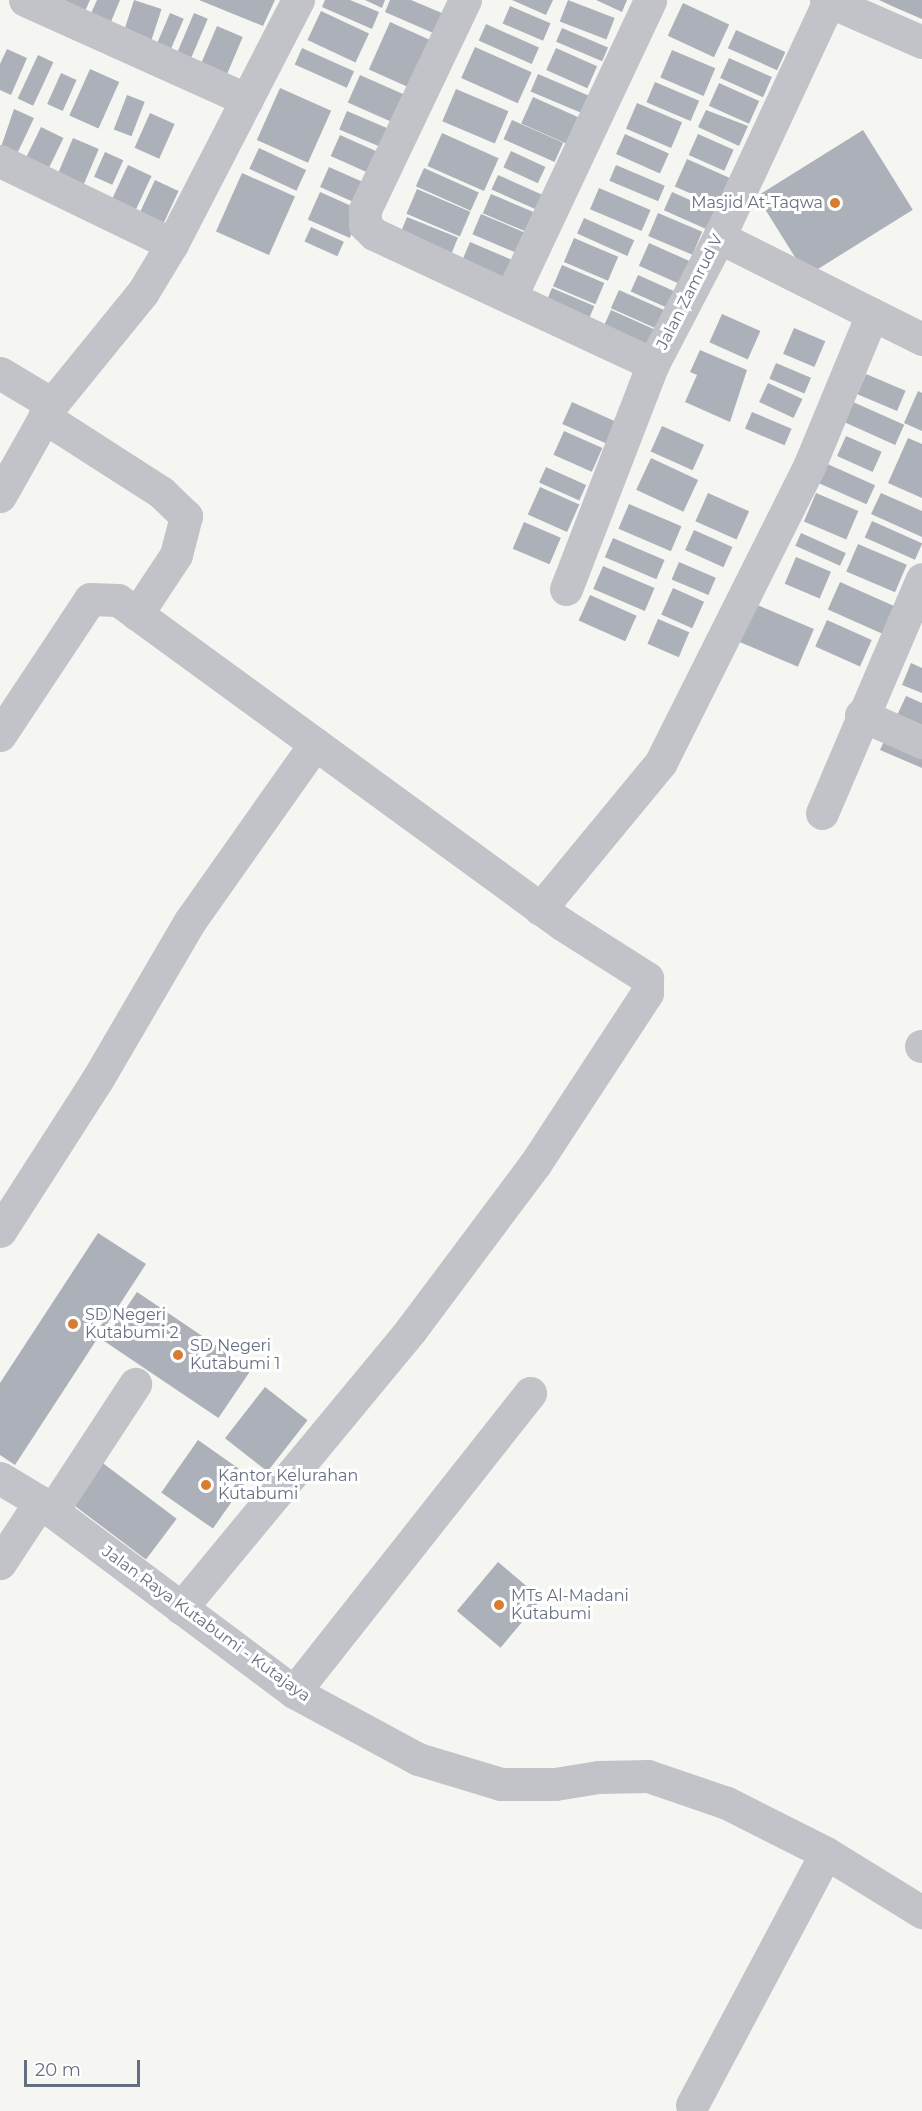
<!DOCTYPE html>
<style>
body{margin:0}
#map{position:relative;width:922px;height:2111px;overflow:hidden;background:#f5f6f2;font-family:Montserrat,sans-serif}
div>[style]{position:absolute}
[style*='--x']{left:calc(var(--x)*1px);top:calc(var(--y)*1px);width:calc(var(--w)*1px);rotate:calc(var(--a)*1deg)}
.building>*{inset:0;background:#acb0b8;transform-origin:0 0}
.minor>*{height:33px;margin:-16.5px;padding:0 16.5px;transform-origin:16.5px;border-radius:16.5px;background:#c1c3c8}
.dots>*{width:16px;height:16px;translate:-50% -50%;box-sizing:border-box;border:3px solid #fff;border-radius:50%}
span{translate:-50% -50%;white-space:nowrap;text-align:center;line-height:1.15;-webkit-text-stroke:6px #fff;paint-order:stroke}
.poi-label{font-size:16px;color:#666f82}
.right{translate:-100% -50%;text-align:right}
.left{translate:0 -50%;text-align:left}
.street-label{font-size:16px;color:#666f82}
.scale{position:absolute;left:24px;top:2060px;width:116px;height:27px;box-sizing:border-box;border:3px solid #666f82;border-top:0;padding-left:8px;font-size:18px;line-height:21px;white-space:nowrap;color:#666f82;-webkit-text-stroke:4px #fff;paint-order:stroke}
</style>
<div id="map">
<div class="building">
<i style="clip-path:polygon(63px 0,90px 0,80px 22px)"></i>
<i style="clip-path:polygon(97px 0,120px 0,108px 29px,88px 20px)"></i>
<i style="left:134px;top:0;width:29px;height:38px;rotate:18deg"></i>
<i style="clip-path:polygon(199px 0,275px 0,263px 26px)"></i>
<i style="clip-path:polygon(325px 0,350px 0,379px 12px,372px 29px,322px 7px)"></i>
<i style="clip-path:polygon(365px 0,385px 0,382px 8px)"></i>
<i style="clip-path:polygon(390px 0,411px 0,449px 16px,440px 36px,385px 12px)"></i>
<i style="clip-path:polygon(512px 0,553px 0,546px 15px)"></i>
<i style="left:568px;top:0;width:50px;height:23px;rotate:21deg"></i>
<i style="clip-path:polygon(596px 0,627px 0,622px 12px)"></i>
<i style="clip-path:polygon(879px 0,922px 0,922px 19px,894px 7px)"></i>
<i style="left:683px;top:3px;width:51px;height:36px;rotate:25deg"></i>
<i style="left:510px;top:6px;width:44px;height:19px;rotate:23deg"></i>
<i style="left:321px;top:11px;width:53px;height:32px;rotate:25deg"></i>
<i style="left:170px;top:13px;width:15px;height:41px;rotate:23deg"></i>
<i style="left:194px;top:13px;width:15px;height:55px;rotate:23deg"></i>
<i style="left:390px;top:22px;width:52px;height:52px;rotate:24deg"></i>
<i style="left:486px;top:24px;width:58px;height:18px;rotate:24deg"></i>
<i style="left:217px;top:26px;width:28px;height:40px;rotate:23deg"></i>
<i style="left:562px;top:28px;width:50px;height:15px;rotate:23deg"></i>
<i style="left:736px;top:30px;width:54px;height:20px;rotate:24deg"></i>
<i style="left:475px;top:47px;width:62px;height:34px;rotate:24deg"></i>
<i style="left:302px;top:48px;width:57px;height:18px;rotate:24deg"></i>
<i style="left:556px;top:48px;width:45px;height:24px;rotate:24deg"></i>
<i style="clip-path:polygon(7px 49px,27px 58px,11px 95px,0 90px,0 64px)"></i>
<i style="left:672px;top:50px;width:47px;height:30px;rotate:23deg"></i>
<i style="left:38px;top:55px;width:17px;height:48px;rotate:25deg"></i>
<i style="left:729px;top:58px;width:47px;height:22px;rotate:24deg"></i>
<i style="left:90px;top:69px;width:32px;height:51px;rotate:24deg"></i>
<i style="left:61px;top:73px;width:17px;height:34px;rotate:24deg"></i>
<i style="left:538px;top:74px;width:56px;height:19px;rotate:23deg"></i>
<i style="left:360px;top:75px;width:55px;height:30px;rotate:24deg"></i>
<i style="left:655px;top:82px;width:48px;height:22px;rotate:23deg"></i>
<i style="left:719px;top:83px;width:44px;height:25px;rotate:24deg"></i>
<i style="left:280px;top:88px;width:56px;height:57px;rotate:24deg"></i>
<i style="left:456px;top:89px;width:57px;height:35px;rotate:23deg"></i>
<i style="left:127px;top:95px;width:19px;height:37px;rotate:21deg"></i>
<i style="left:533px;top:97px;width:49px;height:29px;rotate:24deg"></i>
<i style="left:637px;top:103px;width:49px;height:28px;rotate:23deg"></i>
<i style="clip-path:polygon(14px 109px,34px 118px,16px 156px,0 150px)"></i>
<i style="clip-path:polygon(706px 110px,748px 126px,739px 146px,698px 127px)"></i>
<i style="left:347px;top:111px;width:51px;height:20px;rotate:23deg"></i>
<i style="left:150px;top:113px;width:27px;height:38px;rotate:24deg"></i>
<i style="left:512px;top:120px;width:56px;height:21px;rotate:24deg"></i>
<i style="left:41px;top:127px;width:25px;height:35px;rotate:26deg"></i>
<i style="left:863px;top:130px;width:94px;height:125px;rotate:58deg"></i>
<i style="left:442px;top:133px;width:62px;height:36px;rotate:24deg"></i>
<i style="left:625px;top:134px;width:48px;height:22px;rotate:24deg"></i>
<i style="left:698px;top:134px;width:39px;height:23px;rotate:24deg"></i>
<i style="left:340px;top:135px;width:52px;height:23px;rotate:24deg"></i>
<i style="left:73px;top:138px;width:28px;height:41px;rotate:23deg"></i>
<i style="left:259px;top:148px;width:52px;height:23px;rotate:25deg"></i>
<i style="left:511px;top:151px;width:38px;height:18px;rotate:25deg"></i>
<i style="left:105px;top:152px;width:20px;height:27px;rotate:24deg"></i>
<i style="left:687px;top:159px;width:55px;height:30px;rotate:24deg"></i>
<i style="left:128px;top:165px;width:26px;height:45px;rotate:25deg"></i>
<i style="left:616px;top:165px;width:53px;height:17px;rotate:23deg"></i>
<i style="left:329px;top:167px;width:47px;height:22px;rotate:24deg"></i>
<i style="left:424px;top:168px;width:60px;height:20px;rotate:24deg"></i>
<i style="left:242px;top:173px;width:58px;height:64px;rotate:24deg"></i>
<i style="left:498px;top:175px;width:49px;height:16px;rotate:24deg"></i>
<i style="left:155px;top:180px;width:26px;height:40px;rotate:25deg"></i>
<i style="left:599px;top:188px;width:56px;height:23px;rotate:23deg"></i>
<i style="left:417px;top:189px;width:58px;height:27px;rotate:23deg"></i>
<i style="left:320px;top:192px;width:46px;height:30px;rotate:24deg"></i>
<i style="left:672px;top:192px;width:48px;height:20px;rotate:24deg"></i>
<i style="left:491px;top:194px;width:46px;height:21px;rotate:23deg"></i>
<i style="left:658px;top:213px;width:48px;height:25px;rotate:23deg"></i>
<i style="left:481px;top:214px;width:53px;height:22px;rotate:23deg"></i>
<i style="left:407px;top:217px;width:55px;height:21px;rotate:22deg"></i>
<i style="left:584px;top:218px;width:55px;height:17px;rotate:24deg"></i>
<i style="left:311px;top:227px;width:36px;height:16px;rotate:24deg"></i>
<i style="left:574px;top:238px;width:48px;height:26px;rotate:23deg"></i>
<i style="left:470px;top:242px;width:53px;height:27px;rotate:23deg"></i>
<i style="left:649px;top:243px;width:49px;height:25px;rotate:24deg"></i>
<i style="left:562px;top:265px;width:46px;height:23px;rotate:23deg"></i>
<i style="left:638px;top:275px;width:46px;height:18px;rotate:24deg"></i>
<i style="left:552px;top:288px;width:46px;height:20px;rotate:23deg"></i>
<i style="left:619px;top:290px;width:55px;height:20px;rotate:24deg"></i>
<i style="left:611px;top:310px;width:52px;height:25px;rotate:24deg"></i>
<i style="left:722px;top:314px;width:42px;height:31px;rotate:24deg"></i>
<i style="left:794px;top:328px;width:34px;height:28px;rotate:23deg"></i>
<i style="clip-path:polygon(700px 350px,747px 370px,730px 422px,685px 402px,697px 375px,690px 372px)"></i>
<i style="left:776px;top:363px;width:38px;height:17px;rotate:23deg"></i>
<i style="left:866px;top:374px;width:43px;height:22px;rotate:23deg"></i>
<i style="left:768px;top:383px;width:38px;height:21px;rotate:25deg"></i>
<i style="clip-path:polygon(918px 391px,922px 393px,922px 431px,904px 423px)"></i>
<i style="left:572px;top:402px;width:52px;height:24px;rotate:24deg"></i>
<i style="left:853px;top:402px;width:56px;height:22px;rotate:24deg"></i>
<i style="left:752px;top:412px;width:43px;height:18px;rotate:23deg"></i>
<i style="left:662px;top:426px;width:46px;height:28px;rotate:24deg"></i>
<i style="left:564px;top:431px;width:42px;height:26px;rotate:24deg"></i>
<i style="left:846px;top:436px;width:39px;height:22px;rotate:24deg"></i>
<i style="clip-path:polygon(908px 438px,922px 444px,922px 498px,888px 483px)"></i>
<i style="left:651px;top:458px;width:52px;height:35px;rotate:25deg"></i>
<i style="left:823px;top:462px;width:57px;height:21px;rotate:24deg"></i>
<i style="left:546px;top:467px;width:44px;height:17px;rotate:24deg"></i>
<i style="left:540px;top:487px;width:43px;height:30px;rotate:24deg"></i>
<i style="left:708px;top:493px;width:45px;height:31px;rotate:24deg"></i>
<i style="left:816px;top:493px;width:46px;height:31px;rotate:23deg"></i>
<i style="clip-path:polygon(881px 493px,922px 511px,922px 537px,871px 514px)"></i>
<i style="left:629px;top:504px;width:57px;height:27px;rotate:23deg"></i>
<i style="left:872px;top:521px;width:55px;height:18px;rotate:24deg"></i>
<i style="left:524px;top:522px;width:40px;height:29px;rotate:23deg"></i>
<i style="left:694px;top:530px;width:42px;height:22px;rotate:24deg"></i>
<i style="left:801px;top:533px;width:49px;height:14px;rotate:24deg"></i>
<i style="left:613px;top:538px;width:56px;height:21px;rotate:23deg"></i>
<i style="left:858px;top:544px;width:53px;height:30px;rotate:23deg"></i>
<i style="left:796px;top:557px;width:38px;height:29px;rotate:23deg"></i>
<i style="left:679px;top:562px;width:40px;height:19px;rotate:23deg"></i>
<i style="left:603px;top:566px;width:56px;height:25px;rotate:23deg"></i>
<i style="left:840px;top:582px;width:61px;height:30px;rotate:24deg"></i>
<i style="left:673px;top:588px;width:34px;height:29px;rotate:24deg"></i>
<i style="left:590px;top:595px;width:51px;height:28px;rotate:24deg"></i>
<i style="left:755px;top:604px;width:64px;height:41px;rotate:23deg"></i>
<i style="left:658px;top:619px;width:34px;height:27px;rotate:23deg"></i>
<i style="left:827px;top:620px;width:49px;height:29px;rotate:24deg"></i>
<i style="clip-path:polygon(911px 663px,922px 668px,922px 693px,902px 685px)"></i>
<i style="clip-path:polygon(906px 696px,922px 703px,922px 734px,894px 722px)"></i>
<i style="clip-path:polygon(889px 730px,922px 744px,922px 768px,880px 750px)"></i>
<i style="clip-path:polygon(98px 1233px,146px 1264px,15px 1465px,0 1455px,0 1383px)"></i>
<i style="left:137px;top:1292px;width:138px;height:59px;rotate:34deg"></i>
<i style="left:265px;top:1387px;width:54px;height:65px;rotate:38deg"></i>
<i style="left:198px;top:1440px;width:63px;height:64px;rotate:35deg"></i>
<i style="left:100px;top:1461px;width:96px;height:51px;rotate:37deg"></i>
<i style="left:498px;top:1562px;width:57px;height:64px;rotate:40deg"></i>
</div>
<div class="minor">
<i style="--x:25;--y:0;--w:243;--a:24.2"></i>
<i style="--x:465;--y:0;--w:233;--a:115.5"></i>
<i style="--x:365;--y:210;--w:15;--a:90"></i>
<i style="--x:365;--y:225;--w:13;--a:45"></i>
<i style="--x:374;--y:234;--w:308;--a:25"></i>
<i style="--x:826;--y:0;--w:105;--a:23.6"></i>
<i style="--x:0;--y:161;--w:191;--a:25.8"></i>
<i style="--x:511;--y:296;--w:327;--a:-64.8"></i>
<i style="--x:872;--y:314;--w:56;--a:26.6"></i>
<i style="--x:0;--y:373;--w:61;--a:30.8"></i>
<i style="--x:44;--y:417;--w:139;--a:32.7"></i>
<i style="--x:161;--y:492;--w:35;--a:44"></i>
<i style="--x:186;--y:516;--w:40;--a:104.4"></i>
<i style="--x:176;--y:555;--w:71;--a:123.5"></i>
<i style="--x:0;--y:496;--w:106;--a:-60.5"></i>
<i style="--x:52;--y:404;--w:144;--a:-50.9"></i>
<i style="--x:143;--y:292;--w:56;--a:-58.9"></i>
<i style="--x:172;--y:244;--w:275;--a:-62.7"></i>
<i style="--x:566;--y:589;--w:241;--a:-68.9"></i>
<i style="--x:653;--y:364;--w:143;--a:-62.5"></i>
<i style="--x:719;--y:237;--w:260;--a:-65"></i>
<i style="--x:861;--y:715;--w:67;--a:23.9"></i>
<i style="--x:0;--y:735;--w:163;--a:-56.5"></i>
<i style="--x:90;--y:599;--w:28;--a:2"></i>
<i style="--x:118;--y:600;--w:550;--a:36.12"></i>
<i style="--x:562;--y:924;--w:101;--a:32.4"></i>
<i style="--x:647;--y:978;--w:15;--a:90"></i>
<i style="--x:647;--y:993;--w:204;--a:123.2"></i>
<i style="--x:535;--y:1164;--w:207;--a:126.8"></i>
<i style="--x:411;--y:1330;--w:361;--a:129.6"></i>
<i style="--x:822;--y:813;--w:254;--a:-66.9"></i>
<i style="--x:540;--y:909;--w:190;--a:-50.5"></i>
<i style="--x:661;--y:762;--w:333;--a:-63.4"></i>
<i style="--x:810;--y:464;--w:162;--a:-67.5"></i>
<i style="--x:872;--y:314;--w:171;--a:-153.3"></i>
<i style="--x:921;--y:1046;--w:1;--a:0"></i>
<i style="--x:0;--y:1231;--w:179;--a:-57.3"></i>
<i style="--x:97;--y:1080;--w:184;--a:-59.7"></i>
<i style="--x:190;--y:921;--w:217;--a:-54.8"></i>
<i style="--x:0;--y:1478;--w:47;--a:31"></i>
<i style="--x:40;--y:1502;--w:317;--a:36.8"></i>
<i style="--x:294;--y:1692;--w:141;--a:28.4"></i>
<i style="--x:418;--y:1759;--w:87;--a:16.8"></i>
<i style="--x:501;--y:1784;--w:54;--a:0"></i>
<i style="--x:555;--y:1784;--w:44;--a:-9.2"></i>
<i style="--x:598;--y:1777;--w:50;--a:-1.1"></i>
<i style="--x:648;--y:1776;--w:83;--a:18.9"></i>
<i style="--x:727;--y:1803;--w:111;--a:26.8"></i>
<i style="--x:826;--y:1853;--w:113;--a:31.6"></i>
<i style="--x:52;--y:1511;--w:152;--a:-56.8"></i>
<i style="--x:0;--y:1563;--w:73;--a:-56.7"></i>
<i style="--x:294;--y:1692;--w:381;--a:-51.7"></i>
<i style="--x:692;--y:2105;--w:285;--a:-62"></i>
</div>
<div class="dots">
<i style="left:835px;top:203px;background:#d87d30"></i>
<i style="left:73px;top:1324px;background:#d87d30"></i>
<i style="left:178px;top:1355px;background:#d87d30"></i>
<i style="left:206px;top:1485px;background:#d87d30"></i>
<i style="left:499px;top:1605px;background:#d87d30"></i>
</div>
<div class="poi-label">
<span class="right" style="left:823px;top:203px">Masjid At-Taqwa</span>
<span class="left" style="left:85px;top:1324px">SD Negeri<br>Kutabumi 2</span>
<span class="left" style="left:190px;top:1355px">SD Negeri<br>Kutabumi 1</span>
<span class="left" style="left:218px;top:1485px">Kantor Kelurahan<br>Kutabumi</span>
<span class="left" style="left:511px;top:1605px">MTs Al-Madani<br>Kutabumi</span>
</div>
<div class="street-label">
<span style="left:690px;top:292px;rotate:-63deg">Jalan Zamrud V</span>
<span style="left:206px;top:1624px;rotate:36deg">Jalan Raya Kutabumi - Kutajaya</span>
</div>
<div class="scale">20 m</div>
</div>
